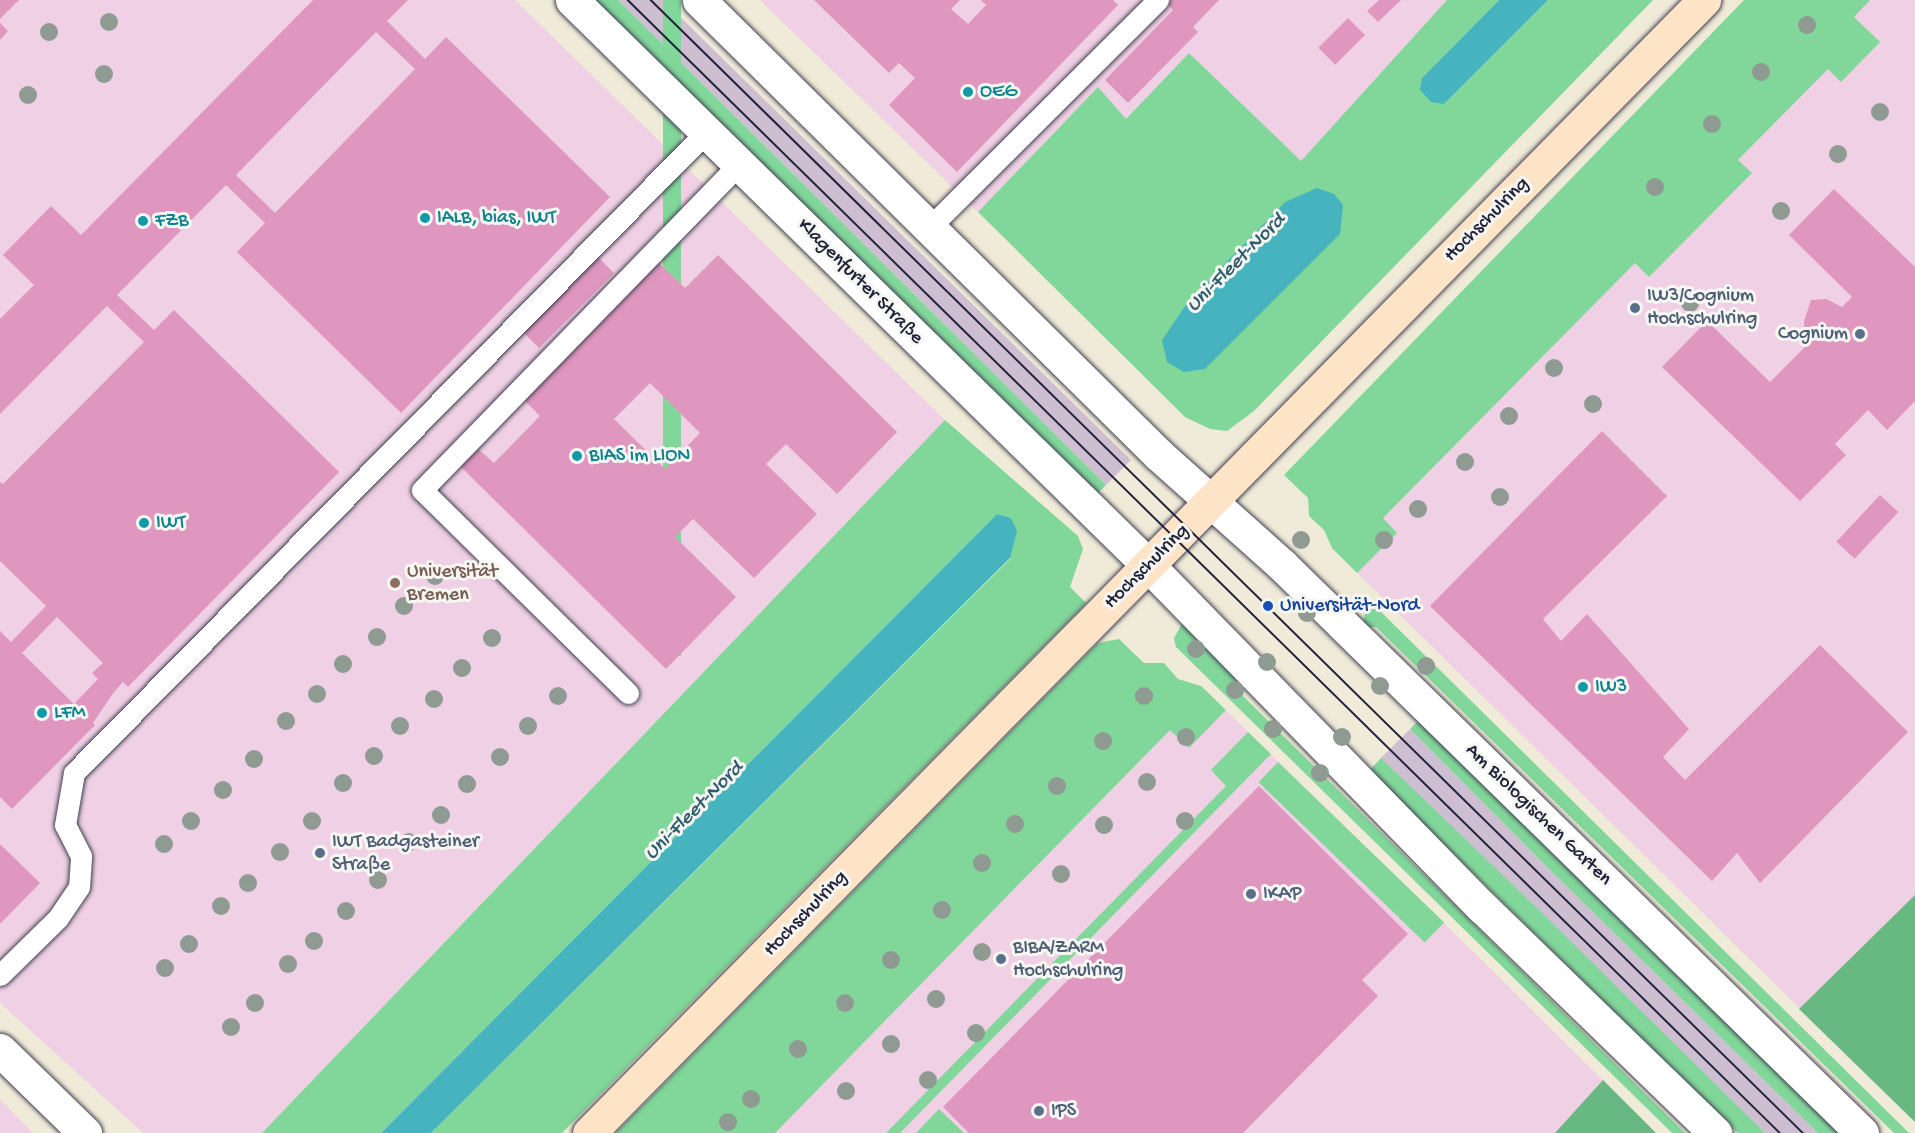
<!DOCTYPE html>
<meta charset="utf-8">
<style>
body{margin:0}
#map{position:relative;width:1915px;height:1133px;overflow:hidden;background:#f0ebd8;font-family:"Gochi Hand",sans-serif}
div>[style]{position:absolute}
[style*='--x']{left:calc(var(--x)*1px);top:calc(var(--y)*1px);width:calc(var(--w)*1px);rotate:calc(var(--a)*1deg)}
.built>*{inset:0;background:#f0d0e4}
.industrial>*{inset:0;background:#cebed1}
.green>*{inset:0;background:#81d79a;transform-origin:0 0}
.forest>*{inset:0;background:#68b882}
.water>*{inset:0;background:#45b4be}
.building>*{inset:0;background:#e097bf;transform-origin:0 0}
.roads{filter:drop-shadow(0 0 2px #414053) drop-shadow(0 0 2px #414053)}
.lane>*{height:21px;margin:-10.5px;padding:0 10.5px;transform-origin:10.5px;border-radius:10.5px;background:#fff}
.street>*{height:33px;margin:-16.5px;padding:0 16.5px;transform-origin:16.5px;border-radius:16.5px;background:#fff}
.secondary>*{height:33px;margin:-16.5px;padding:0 16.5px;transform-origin:16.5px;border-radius:16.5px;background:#fee4c6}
.tram>*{height:1.5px;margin:-0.75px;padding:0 0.75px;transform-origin:0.75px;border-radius:0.75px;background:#22223b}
.trees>*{width:18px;height:18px;margin:-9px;border-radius:50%;background:#8e9a92}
.dots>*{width:16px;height:16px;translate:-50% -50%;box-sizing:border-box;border:3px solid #f6f6f2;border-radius:50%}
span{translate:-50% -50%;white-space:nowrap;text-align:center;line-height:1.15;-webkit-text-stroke:6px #f6f6f2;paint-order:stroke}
.culture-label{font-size:20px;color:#0d838f}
.left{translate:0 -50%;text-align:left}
.street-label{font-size:20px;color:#22223b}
.service-label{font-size:20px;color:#4e5e75}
.right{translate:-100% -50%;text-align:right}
.education-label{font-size:20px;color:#785e54}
.transit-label{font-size:20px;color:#164399}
.water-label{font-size:21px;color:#305c6f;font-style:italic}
</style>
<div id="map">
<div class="built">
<i style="clip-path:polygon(0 0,515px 0,945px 420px,262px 1133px,143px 1133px,0 1003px)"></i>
<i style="clip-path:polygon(760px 0,1447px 0,1301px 162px,1189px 53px,1126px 119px,1097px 88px,978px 212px)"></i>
<i style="clip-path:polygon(1870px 0,1915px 0,1915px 1122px,1332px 548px)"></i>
<i style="clip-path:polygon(1201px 686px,1497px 975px,1656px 1133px,755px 1133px)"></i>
<i style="clip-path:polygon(0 1099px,33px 1133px,0 1133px)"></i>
</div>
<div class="industrial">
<i style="clip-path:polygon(618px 0,663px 0,1131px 460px,1106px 485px)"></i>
<i style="clip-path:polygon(1410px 729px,1545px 865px,1818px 1133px,1765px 1133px,1381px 758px)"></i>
</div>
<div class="green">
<i style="clip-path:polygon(593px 0,618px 0,1106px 485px,1097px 494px)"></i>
<i style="left:663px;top:0;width:18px;height:656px"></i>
<i style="clip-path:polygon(1447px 0,1499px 0,1422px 78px,1444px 104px,1548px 0,1653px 0,1254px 411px,1227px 431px,1210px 429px,1185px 417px,978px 212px,1098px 87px,1126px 119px,1189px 53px,1301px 161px)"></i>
<i style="clip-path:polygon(1744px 0,1870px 0,1854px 17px,1880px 42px,1841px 82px,1828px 69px,1738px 160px,1752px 173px,1649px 277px,1635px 263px,1383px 518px,1397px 533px,1357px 573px,1332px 548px,1324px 530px,1309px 516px,1308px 498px,1284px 475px)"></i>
<i style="clip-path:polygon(945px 420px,1078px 536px,1083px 549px,1070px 587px,1086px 603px,562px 1133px,431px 1133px,1010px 559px,1011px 518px,997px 514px,381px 1133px,262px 1133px)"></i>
<i style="clip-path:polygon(1374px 605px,1909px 1133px,1894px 1133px,1376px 627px,1363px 628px,1365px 612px)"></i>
<i style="clip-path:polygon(1183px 622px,1245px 683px,1243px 696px,1685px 1133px,1672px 1133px,1176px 647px,1174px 638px)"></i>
<i style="clip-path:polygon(1119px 639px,1144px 663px,1164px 663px,1178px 679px,1201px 686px,1226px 710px,1189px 748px,1170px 730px,775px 1133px,616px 1133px,1098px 643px)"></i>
<i style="clip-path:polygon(1422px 717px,1846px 1133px,1818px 1133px,1545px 865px,1410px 729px)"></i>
<i style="clip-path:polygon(1248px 732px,1271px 754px,900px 1133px,886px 1133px,1226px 786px,1211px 770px)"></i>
<i style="clip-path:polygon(1381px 758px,1537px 908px,1765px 1133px,1738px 1133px,1369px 771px)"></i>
<i style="left:1278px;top:762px;width:231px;height:28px;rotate:44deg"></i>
<i style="clip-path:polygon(939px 1109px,964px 1133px,916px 1133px)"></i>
</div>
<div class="forest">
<i style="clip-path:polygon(1915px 895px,1915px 1122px,1799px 1009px)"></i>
<i style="clip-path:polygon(1603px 1080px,1656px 1133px,1555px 1133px)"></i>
</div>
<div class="water">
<i style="clip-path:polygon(1499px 0,1548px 0,1444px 104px,1431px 102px,1420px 90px,1422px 78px)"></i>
<i style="clip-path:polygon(1317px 188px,1334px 194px,1343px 205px,1340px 234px,1205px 369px,1184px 372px,1167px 362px,1162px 340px,1188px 302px,1285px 202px)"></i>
<i style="clip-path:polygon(997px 514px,1011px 518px,1017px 531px,1010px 558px,431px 1133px,381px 1133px)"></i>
</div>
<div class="building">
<i style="clip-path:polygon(0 0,19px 0,0 19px)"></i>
<i style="clip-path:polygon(evenodd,313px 0,408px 0,387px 21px,425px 59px,446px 37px,610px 197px,401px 413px,237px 252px,265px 223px,226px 185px,117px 295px,154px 330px,174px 310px,339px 472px,128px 687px,123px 682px,114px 692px,93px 723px,95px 725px,12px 809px,0 797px,0 631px,11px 642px,46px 606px,0 561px,0 482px,3px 484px,144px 342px,107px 306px,0 414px,0 319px,34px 285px,3px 255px,51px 206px,81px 235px,313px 0,376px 32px,415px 69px,275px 213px,236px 175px,376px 32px,313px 0,57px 617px,103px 663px,92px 673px,98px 679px,74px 704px,22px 653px,57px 617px)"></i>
<i style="clip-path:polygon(814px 0,960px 0,951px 9px,968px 24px,986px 5px,981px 0,1113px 0,1118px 5px,957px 172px,889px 105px,915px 78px,899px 63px,889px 73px)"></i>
<i style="clip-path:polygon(1163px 0,1219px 0,1193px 27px,1198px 32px,1128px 103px,1105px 80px,1173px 10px)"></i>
<i style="clip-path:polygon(1379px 0,1401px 0,1378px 22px,1367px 11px)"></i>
<i style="left:1348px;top:18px;width:24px;height:42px;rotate:45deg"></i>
<i style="clip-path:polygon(0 23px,8px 31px,0 40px)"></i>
<i style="clip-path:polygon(1834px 189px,1915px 267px,1915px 401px,1887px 430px,1868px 410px,1835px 444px,1846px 455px,1800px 501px,1662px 367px,1707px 321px,1770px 382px,1805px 347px,1804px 321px,1811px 300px,1826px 299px,1842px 307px,1852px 297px,1789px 235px)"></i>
<i style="clip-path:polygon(evenodd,718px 255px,897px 432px,837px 494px,786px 444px,766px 464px,817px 514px,754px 578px,693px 519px,675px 537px,736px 597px,666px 669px,460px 466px,477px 448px,494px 463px,540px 416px,524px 400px,659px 263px,685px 288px,718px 255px,650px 383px,700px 433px,665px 469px,614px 419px,650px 383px)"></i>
<i style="left:597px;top:256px;width:24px;height:106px;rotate:45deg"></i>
<i style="clip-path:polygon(1602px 431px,1667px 496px,1543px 619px,1561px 641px,1587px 614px,1689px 729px,1663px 757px,1685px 780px,1820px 645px,1908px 732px,1760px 883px,1737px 853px,1712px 881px,1430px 606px)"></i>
<i style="left:1880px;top:495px;width:25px;height:64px;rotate:43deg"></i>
<i style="clip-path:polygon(1259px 786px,1408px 934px,1362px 980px,1378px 996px,1243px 1133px,969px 1133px,943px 1107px)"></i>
<i style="clip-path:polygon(0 844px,40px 883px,0 924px)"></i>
</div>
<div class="roads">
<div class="lane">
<i style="--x:930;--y:227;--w:322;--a:-44.9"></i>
<i style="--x:628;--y:693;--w:289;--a:-135.4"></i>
<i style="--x:422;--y:490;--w:456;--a:-45.8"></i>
<i style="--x:0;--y:975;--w:81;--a:-44.5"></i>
<i style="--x:58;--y:918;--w:37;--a:-56"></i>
<i style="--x:79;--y:887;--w:31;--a:-86"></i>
<i style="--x:81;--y:856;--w:35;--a:-117"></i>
<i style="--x:65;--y:825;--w:53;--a:-80.2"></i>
<i style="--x:74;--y:773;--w:902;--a:-45.4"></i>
</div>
<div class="street">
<i style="--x:572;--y:0;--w:807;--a:44.45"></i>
<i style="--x:1148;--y:565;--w:478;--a:45.7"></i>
<i style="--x:1482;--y:907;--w:325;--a:44.1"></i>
<i style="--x:699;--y:0;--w:647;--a:44.69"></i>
<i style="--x:1159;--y:455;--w:165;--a:41.8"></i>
<i style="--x:1282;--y:565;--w:812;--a:44.4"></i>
<i style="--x:0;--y:1050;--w:119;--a:44.3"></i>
</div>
<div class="secondary">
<i style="--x:589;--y:1133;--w:1590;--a:-45.46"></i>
</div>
</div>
<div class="tram">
<i style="--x:628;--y:0;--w:1616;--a:44.52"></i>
<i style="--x:651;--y:0;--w:1616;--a:44.52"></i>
</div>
<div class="trees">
<i style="left:109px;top:22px"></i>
<i style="left:1807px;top:25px"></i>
<i style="left:49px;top:32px"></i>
<i style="left:1761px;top:72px"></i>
<i style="left:104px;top:74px"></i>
<i style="left:28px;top:95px"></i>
<i style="left:1880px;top:112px"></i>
<i style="left:1712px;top:124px"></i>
<i style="left:1838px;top:154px"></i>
<i style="left:1655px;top:187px"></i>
<i style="left:1781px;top:211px"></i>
<i style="left:1690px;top:303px"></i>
<i style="left:1554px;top:368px"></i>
<i style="left:1593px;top:404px"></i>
<i style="left:1509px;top:416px"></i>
<i style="left:1465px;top:462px"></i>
<i style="left:1500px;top:497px"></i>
<i style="left:1418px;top:509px"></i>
<i style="left:1301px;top:540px"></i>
<i style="left:1384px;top:540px"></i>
<i style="left:435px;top:576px"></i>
<i style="left:404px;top:606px"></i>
<i style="left:1307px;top:613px"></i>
<i style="left:377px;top:637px"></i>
<i style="left:492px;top:638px"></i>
<i style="left:1196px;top:649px"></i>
<i style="left:1267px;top:662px"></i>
<i style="left:343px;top:664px"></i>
<i style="left:1426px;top:666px"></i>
<i style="left:462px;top:668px"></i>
<i style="left:1380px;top:686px"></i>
<i style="left:1235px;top:690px"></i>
<i style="left:317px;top:694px"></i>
<i style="left:558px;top:696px"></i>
<i style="left:1144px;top:696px"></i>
<i style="left:434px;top:699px"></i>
<i style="left:286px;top:721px"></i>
<i style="left:400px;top:726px"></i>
<i style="left:528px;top:726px"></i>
<i style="left:1273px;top:729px"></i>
<i style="left:1186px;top:737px"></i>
<i style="left:1342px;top:737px"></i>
<i style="left:1103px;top:741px"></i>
<i style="left:374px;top:756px"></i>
<i style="left:500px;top:757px"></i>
<i style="left:254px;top:759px"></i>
<i style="left:1320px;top:773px"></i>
<i style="left:1147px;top:782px"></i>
<i style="left:343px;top:783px"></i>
<i style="left:467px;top:784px"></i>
<i style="left:1057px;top:786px"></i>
<i style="left:223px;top:790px"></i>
<i style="left:441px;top:815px"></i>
<i style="left:191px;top:821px"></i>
<i style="left:312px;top:821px"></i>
<i style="left:1185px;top:821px"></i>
<i style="left:1015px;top:824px"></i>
<i style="left:1104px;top:825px"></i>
<i style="left:409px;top:842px"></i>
<i style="left:164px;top:844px"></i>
<i style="left:280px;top:852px"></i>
<i style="left:982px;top:863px"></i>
<i style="left:1061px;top:874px"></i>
<i style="left:378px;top:880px"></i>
<i style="left:248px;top:883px"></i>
<i style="left:221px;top:906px"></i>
<i style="left:942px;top:910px"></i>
<i style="left:346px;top:911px"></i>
<i style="left:314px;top:941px"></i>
<i style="left:189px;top:944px"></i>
<i style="left:982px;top:952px"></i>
<i style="left:891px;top:960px"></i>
<i style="left:288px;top:964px"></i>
<i style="left:165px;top:968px"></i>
<i style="left:936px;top:999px"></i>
<i style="left:255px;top:1003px"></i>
<i style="left:845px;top:1003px"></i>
<i style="left:231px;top:1027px"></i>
<i style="left:976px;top:1033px"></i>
<i style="left:891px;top:1044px"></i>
<i style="left:798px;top:1049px"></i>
<i style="left:928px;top:1080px"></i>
<i style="left:846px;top:1091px"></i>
<i style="left:751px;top:1099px"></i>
<i style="left:728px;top:1122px"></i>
</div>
<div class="dots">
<i style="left:968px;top:92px;background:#0f9aa8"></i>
<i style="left:425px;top:218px;background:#0f9aa8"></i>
<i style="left:143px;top:221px;background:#0f9aa8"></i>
<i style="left:1635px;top:308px;background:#5c6f8a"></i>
<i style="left:1860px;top:334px;background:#5c6f8a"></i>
<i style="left:577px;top:456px;background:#0f9aa8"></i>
<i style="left:144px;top:523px;background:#0f9aa8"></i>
<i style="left:395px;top:583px;background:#8d6e63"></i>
<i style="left:1268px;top:606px;background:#1a4fb4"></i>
<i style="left:1583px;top:687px;background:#0f9aa8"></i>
<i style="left:42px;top:713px;background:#0f9aa8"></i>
<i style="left:320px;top:853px;background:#5c6f8a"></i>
<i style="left:1251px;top:894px;background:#5c6f8a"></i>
<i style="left:1001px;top:959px;background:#5c6f8a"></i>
<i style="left:1039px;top:1111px;background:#5c6f8a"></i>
</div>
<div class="culture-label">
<span class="left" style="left:980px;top:92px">OEG</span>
<span class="left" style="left:437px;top:218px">IALB, bias, IWT</span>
<span class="left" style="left:155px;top:221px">FZB</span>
<span class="left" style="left:589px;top:456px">BIAS im LION</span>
<span class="left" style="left:156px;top:523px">IWT</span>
<span class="left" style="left:1595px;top:687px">IW3</span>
<span class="left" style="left:54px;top:713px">LFM</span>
</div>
<div class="street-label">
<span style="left:1487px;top:220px;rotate:-45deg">Hochschulring</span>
<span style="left:860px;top:282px;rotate:45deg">Klagenfurter Straße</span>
<span style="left:1147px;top:567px;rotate:-45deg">Hochschulring</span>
<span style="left:1538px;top:815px;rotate:44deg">Am Biologischen Garten</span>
<span style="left:806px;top:914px;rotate:-46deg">Hochschulring</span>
</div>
<div class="service-label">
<span class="left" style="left:1647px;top:308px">IW3/Cognium<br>Hochschulring</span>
<span class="right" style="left:1848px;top:334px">Cognium</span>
<span class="left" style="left:332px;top:854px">IWT Badgasteiner<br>Straße</span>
<span class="left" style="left:1263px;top:894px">IKAP</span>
<span class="left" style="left:1013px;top:960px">BIBA/ZARM<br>Hochschulring</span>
<span class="left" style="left:1051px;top:1111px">IPS</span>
</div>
<div class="education-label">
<span class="left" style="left:407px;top:584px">Universität<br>Bremen</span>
</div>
<div class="transit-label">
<span class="left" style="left:1280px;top:606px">Universität-Nord</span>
</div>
<div class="water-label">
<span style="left:1237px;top:264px;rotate:-45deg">Uni-Fleet-Nord</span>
<span style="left:695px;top:812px;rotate:-45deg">Uni-Fleet-Nord</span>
</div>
</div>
